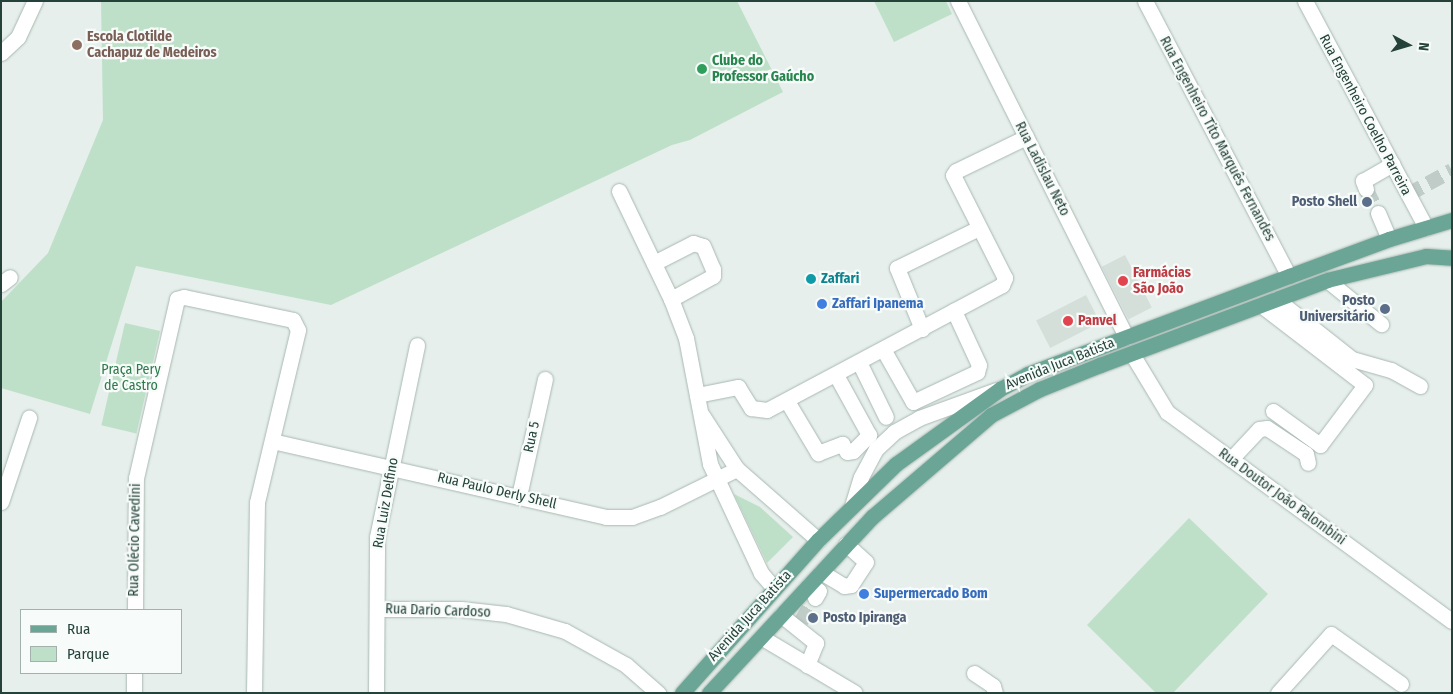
<!DOCTYPE html>
<meta charset="utf-8">
<style>
body{margin:0}
#map{position:relative;width:1453px;height:694px;overflow:hidden;background:#e6efeb;font-family:"Fira Sans Condensed",sans-serif}
div>[style]{position:absolute}
[style*='--x']{left:calc(var(--x)*1px);top:calc(var(--y)*1px);width:calc(var(--w)*1px);rotate:calc(var(--a)*1deg)}
.built>*{inset:0;background:#d4dfda;transform-origin:0 0}
.green>*{inset:0;background:#bfe0c8;transform-origin:0 0}
.minor-tunnel>*{height:15px;margin-top:-7.5px;transform-origin:0;background:repeating-linear-gradient(90deg,#bfccc8 0 15px,transparent 0 23px)}
.roads{filter:drop-shadow(0 0 1px #a8b8b2) drop-shadow(0 0 1px #a8b8b2)}
.minor>*{height:15px;margin:-7.5px;padding:0 7.5px;transform-origin:7.5px;border-radius:7.5px;background:#fff}
.major>*{height:15px;margin:-7.5px;padding:0 7.5px;transform-origin:7.5px;border-radius:7.5px;background:#6aa596}
.dots>*{width:14px;height:14px;translate:-50% -50%;box-sizing:border-box;border:2px solid #f7fbf9;border-radius:50%}
span{translate:-50% -50%;white-space:nowrap;text-align:center;line-height:1.15;-webkit-text-stroke:4.5px #f7fbf9;paint-order:stroke}
.education-label{font-size:14px;color:#785e54;font-weight:700}
.left{translate:0 -50%;text-align:left}
.leisure-label{font-size:14px;color:#27864d;font-weight:700}
.street-label{font-size:14px;color:#24423a}
.service-label{font-size:14px;color:#4e5e75;font-weight:700}
.right{translate:-100% -50%;text-align:right}
.health-label{font-size:14px;color:#be3a42;font-weight:700}
.culture-label{font-size:14px;color:#0d838f;font-weight:700}
.shop-label{font-size:14px;color:#366cbe;font-weight:700}
.park-label{font-size:14px;color:#2d7a4b}
.frame{position:absolute;inset:0;border:2px solid #24423a;pointer-events:none}
.legend{position:absolute;left:20px;top:609px;width:162px;height:65px;box-sizing:border-box;background:#f7fbf9;border:1px solid #a3b1ad;margin:0;padding:6px 9px;list-style:none;font-size:15px;color:#24423a}
.legend li{display:flex;align-items:center;gap:10px;height:25px}
.legend b{width:25px;border:1px solid #a3b1ad}
.north{position:absolute;left:1383px;top:20px;width:50px;height:50px;-webkit-text-stroke:4px #f7fbf9;paint-order:stroke;rotate:96deg;font-size:14px;font-weight:700;line-height:20px;text-align:center;color:#24423a}
.north::after{content:'';display:block;margin:auto;width:18px;height:22px;background:#24423a;clip-path:polygon(50% 0,100% 100%,50% 72%,0 100%)}
</style>
<div id="map">
<div class="built">
<i style="left:1125px;top:255px;width:59px;height:26px;rotate:63deg"></i>
<i style="left:1086px;top:295px;width:31px;height:56px;rotate:63deg"></i>
</div>
<div class="green">
<i style="clip-path:polygon(101px 1px,737px 1px,783px 92px,690px 140px,672px 145px,331px 305px,136px 266px,90px 414px,1px 388px,1px 302px,48px 253px,103px 120px)"></i>
<i style="clip-path:polygon(874px 1px,946px 1px,952px 14px,894px 42px)"></i>
<i style="left:125px;top:323px;width:36px;height:105px;rotate:13deg"></i>
<i style="clip-path:polygon(734px 494px,760px 507px,793px 537px,767px 563px)"></i>
<i style="clip-path:polygon(1189px 518px,1268px 594px,1173px 693px,1156px 693px,1087px 625px)"></i>
</div>
<div class="minor-tunnel">
<i style="--x:1366;--y:189;--w:27;--a:63"></i>
<i style="--x:1408;--y:194;--w:50;--a:-28.6"></i>
<i style="--x:801;--y:621;--w:27;--a:-59"></i>
</div>
<div class="roads">
<div class="minor">
<i style="--x:958;--y:1;--w:376;--a:63.4"></i>
<i style="--x:1145;--y:1;--w:310;--a:62.4"></i>
<i style="--x:1305;--y:1;--w:257;--a:61.9"></i>
<i style="--x:1;--y:53;--w:23;--a:-43"></i>
<i style="--x:18;--y:37;--w:40;--a:-65"></i>
<i style="--x:1366;--y:189;--w:9;--a:-111"></i>
<i style="--x:1363;--y:181;--w:34;--a:-30"></i>
<i style="--x:619;--y:191;--w:120;--a:64.3"></i>
<i style="--x:671;--y:299;--w:42;--a:69"></i>
<i style="--x:686;--y:338;--w:128;--a:79.2"></i>
<i style="--x:710;--y:464;--w:120;--a:64.9"></i>
<i style="--x:761;--y:573;--w:20;--a:49"></i>
<i style="--x:1378;--y:213;--w:28;--a:67"></i>
<i style="--x:654;--y:263;--w:44;--a:-27.1"></i>
<i style="--x:693;--y:243;--w:10;--a:17"></i>
<i style="--x:703;--y:246;--w:25;--a:67"></i>
<i style="--x:713;--y:269;--w:7;--a:90"></i>
<i style="--x:713;--y:276;--w:48;--a:151.3"></i>
<i style="--x:1327;--y:280;--w:70;--a:39.2"></i>
<i style="--x:1;--y:284;--w:11;--a:-38"></i>
<i style="--x:1276;--y:299;--w:97;--a:38.3"></i>
<i style="--x:1352;--y:359;--w:41;--a:15.8"></i>
<i style="--x:1391;--y:370;--w:33;--a:29"></i>
<i style="--x:1261;--y:305;--w:131;--a:37.6"></i>
<i style="--x:1365;--y:385;--w:75;--a:126.9"></i>
<i style="--x:1320;--y:445;--w:58;--a:-144.1"></i>
<i style="--x:922;--y:329;--w:66;--a:-112.3"></i>
<i style="--x:897;--y:268;--w:91;--a:-26"></i>
<i style="--x:883;--y:349;--w:61;--a:60.5"></i>
<i style="--x:913;--y:402;--w:71;--a:-25.1"></i>
<i style="--x:977;--y:372;--w:7;--a:-74"></i>
<i style="--x:979;--y:365;--w:60;--a:-114.8"></i>
<i style="--x:1132;--y:354;--w:68;--a:58.9"></i>
<i style="--x:1167;--y:412;--w:353;--a:36.3"></i>
<i style="--x:859;--y:362;--w:61;--a:63.9"></i>
<i style="--x:697;--y:395;--w:42;--a:-11"></i>
<i style="--x:738;--y:387;--w:25;--a:58"></i>
<i style="--x:751;--y:408;--w:16;--a:7"></i>
<i style="--x:767;--y:410;--w:266;--a:-28"></i>
<i style="--x:1002;--y:285;--w:8;--a:-67"></i>
<i style="--x:1005;--y:278;--w:115;--a:-116.8"></i>
<i style="--x:953;--y:175;--w:5;--a:-53"></i>
<i style="--x:956;--y:171;--w:78;--a:-25.9"></i>
<i style="--x:787;--y:401;--w:61;--a:59.2"></i>
<i style="--x:818;--y:453;--w:26;--a:-21"></i>
<i style="--x:842;--y:444;--w:9;--a:58"></i>
<i style="--x:847;--y:452;--w:6;--a:-9"></i>
<i style="--x:853;--y:451;--w:23;--a:-45"></i>
<i style="--x:869;--y:435;--w:68;--a:-118.8"></i>
<i style="--x:702;--y:415;--w:64;--a:57.1"></i>
<i style="--x:737;--y:469;--w:108;--a:41.2"></i>
<i style="--x:272;--y:441;--w:343;--a:12.8"></i>
<i style="--x:606;--y:517;--w:26;--a:0"></i>
<i style="--x:632;--y:517;--w:30;--a:-20"></i>
<i style="--x:660;--y:507;--w:86;--a:-26.3"></i>
<i style="--x:1231;--y:459;--w:41;--a:-47"></i>
<i style="--x:1259;--y:429;--w:8;--a:-7"></i>
<i style="--x:1267;--y:428;--w:47;--a:33.7"></i>
<i style="--x:1306;--y:454;--w:9;--a:77"></i>
<i style="--x:519;--y:496;--w:120;--a:-77.5"></i>
<i style="--x:1;--y:502;--w:89;--a:-71.6"></i>
<i style="--x:852;--y:506;--w:30;--a:-73"></i>
<i style="--x:861;--y:477;--w:32;--a:-62"></i>
<i style="--x:876;--y:449;--w:25;--a:-43"></i>
<i style="--x:894;--y:432;--w:29;--a:-29"></i>
<i style="--x:919;--y:418;--w:82;--a:-20"></i>
<i style="--x:821;--y:572;--w:27;--a:31"></i>
<i style="--x:844;--y:586;--w:7;--a:-8"></i>
<i style="--x:851;--y:585;--w:27;--a:-57"></i>
<i style="--x:866;--y:562;--w:27;--a:-138"></i>
<i style="--x:810;--y:584;--w:11;--a:38"></i>
<i style="--x:819;--y:591;--w:8;--a:120"></i>
<i style="--x:377;--y:609;--w:84;--a:0"></i>
<i style="--x:461;--y:609;--w:45;--a:6.3"></i>
<i style="--x:506;--y:614;--w:61;--a:16.1"></i>
<i style="--x:565;--y:631;--w:70;--a:29.1"></i>
<i style="--x:626;--y:665;--w:43;--a:41.2"></i>
<i style="--x:135;--y:610;--w:132;--a:-89.6"></i>
<i style="--x:136;--y:478;--w:184;--a:-77.1"></i>
<i style="--x:177;--y:299;--w:7;--a:-16"></i>
<i style="--x:184;--y:297;--w:111;--a:11.9"></i>
<i style="--x:293;--y:320;--w:11;--a:63"></i>
<i style="--x:298;--y:330;--w:177;--a:103.4"></i>
<i style="--x:257;--y:502;--w:191;--a:90.9"></i>
<i style="--x:781;--y:615;--w:45;--a:38.7"></i>
<i style="--x:816;--y:643;--w:24;--a:112"></i>
<i style="--x:761;--y:637;--w:109;--a:30.8"></i>
<i style="--x:974;--y:673;--w:23;--a:34"></i>
<i style="--x:993;--y:686;--w:7;--a:74"></i>
<i style="--x:134;--y:693;--w:20;--a:-90"></i>
<i style="--x:376;--y:693;--w:156;--a:-89.6"></i>
<i style="--x:377;--y:537;--w:196;--a:-78.2"></i>
<i style="--x:1278;--y:693;--w:79;--a:-48.1"></i>
<i style="--x:1331;--y:634;--w:86;--a:35.5"></i>
</div>
<div class="major">
<i style="--x:682;--y:693;--w:205;--a:-48.4"></i>
<i style="--x:818;--y:540;--w:109;--a:-44.3"></i>
<i style="--x:896;--y:464;--w:128;--a:-35.8"></i>
<i style="--x:1000;--y:389;--w:32;--a:-28"></i>
<i style="--x:1028;--y:374;--w:279;--a:-20.6"></i>
<i style="--x:1289;--y:276;--w:107;--a:-20.3"></i>
<i style="--x:1389;--y:239;--w:66;--a:-16.8"></i>
<i style="--x:709;--y:693;--w:240;--a:-47.2"></i>
<i style="--x:872;--y:517;--w:157;--a:-40.6"></i>
<i style="--x:991;--y:415;--w:55;--a:-28"></i>
<i style="--x:1040;--y:389;--w:65;--a:-21.8"></i>
<i style="--x:1100;--y:365;--w:242;--a:-20.5"></i>
<i style="--x:1327;--y:280;--w:102;--a:-13.6"></i>
<i style="--x:1426;--y:256;--w:26;--a:4"></i>
</div>
</div>
<div class="dots">
<i style="left:77px;top:45px;background:#8d6e63"></i>
<i style="left:702px;top:69px;background:#2e9e5b"></i>
<i style="left:1367px;top:202px;background:#5c6f8a"></i>
<i style="left:811px;top:279px;background:#0f9aa8"></i>
<i style="left:1123px;top:281px;background:#e0444e"></i>
<i style="left:822px;top:304px;background:#3f7fe0"></i>
<i style="left:1385px;top:309px;background:#5c6f8a"></i>
<i style="left:1068px;top:321px;background:#e0444e"></i>
<i style="left:864px;top:594px;background:#3f7fe0"></i>
<i style="left:813px;top:618px;background:#5c6f8a"></i>
</div>
<div class="education-label">
<span class="left" style="left:87px;top:45px">Escola Clotilde<br>Cachapuz de Medeiros</span>
</div>
<div class="leisure-label">
<span class="left" style="left:712px;top:69px">Clube do<br>Professor Gaúcho</span>
</div>
<div class="street-label">
<span style="left:1365px;top:115px;rotate:62deg">Rua Engenheiro Coelho Parreira</span>
<span style="left:1217px;top:139px;rotate:62deg">Rua Engenheiro Tito Marquês Fernandes</span>
<span style="left:1042px;top:169px;rotate:63deg">Rua Ladislau Neto</span>
<span style="left:1060px;top:364px;rotate:-22deg">Avenida Juca Batista</span>
<span style="left:532px;top:437px;rotate:-78deg">Rua 5</span>
<span style="left:497px;top:491px;rotate:13deg">Rua Paulo Derly Shell</span>
<span style="left:1282px;top:497px;rotate:36deg">Rua Doutor João Palombini</span>
<span style="left:386px;top:503px;rotate:-80deg">Rua Luiz Delfino</span>
<span style="left:135px;top:540px;rotate:-89deg">Rua Olécio Cavedini</span>
<span style="left:438px;top:611px;rotate:2deg">Rua Dario Cardoso</span>
<span style="left:750px;top:616px;rotate:-48deg">Avenida Juca Batista</span>
</div>
<div class="service-label">
<span class="right" style="left:1357px;top:202px">Posto Shell</span>
<span class="right" style="left:1375px;top:309px">Posto<br>Universitário</span>
<span class="left" style="left:823px;top:618px">Posto Ipiranga</span>
</div>
<div class="health-label">
<span class="left" style="left:1133px;top:281px">Farmácias<br>São João</span>
<span class="left" style="left:1078px;top:321px">Panvel</span>
</div>
<div class="culture-label">
<span class="left" style="left:821px;top:279px">Zaffari</span>
</div>
<div class="shop-label">
<span class="left" style="left:832px;top:304px">Zaffari Ipanema</span>
<span class="left" style="left:874px;top:594px">Supermercado Bom</span>
</div>
<div class="park-label">
<span style="left:131px;top:378px">Praça Pery<br>de Castro</span>
</div>
<div class="frame"></div>
<ul class="legend">
<li><b style="height:6px;background:#6aa596"></b>Rua</li>
<li><b style="height:14px;background:#bfe0c8"></b>Parque</li>
</ul>
<div class="north">N</div>
</div>
